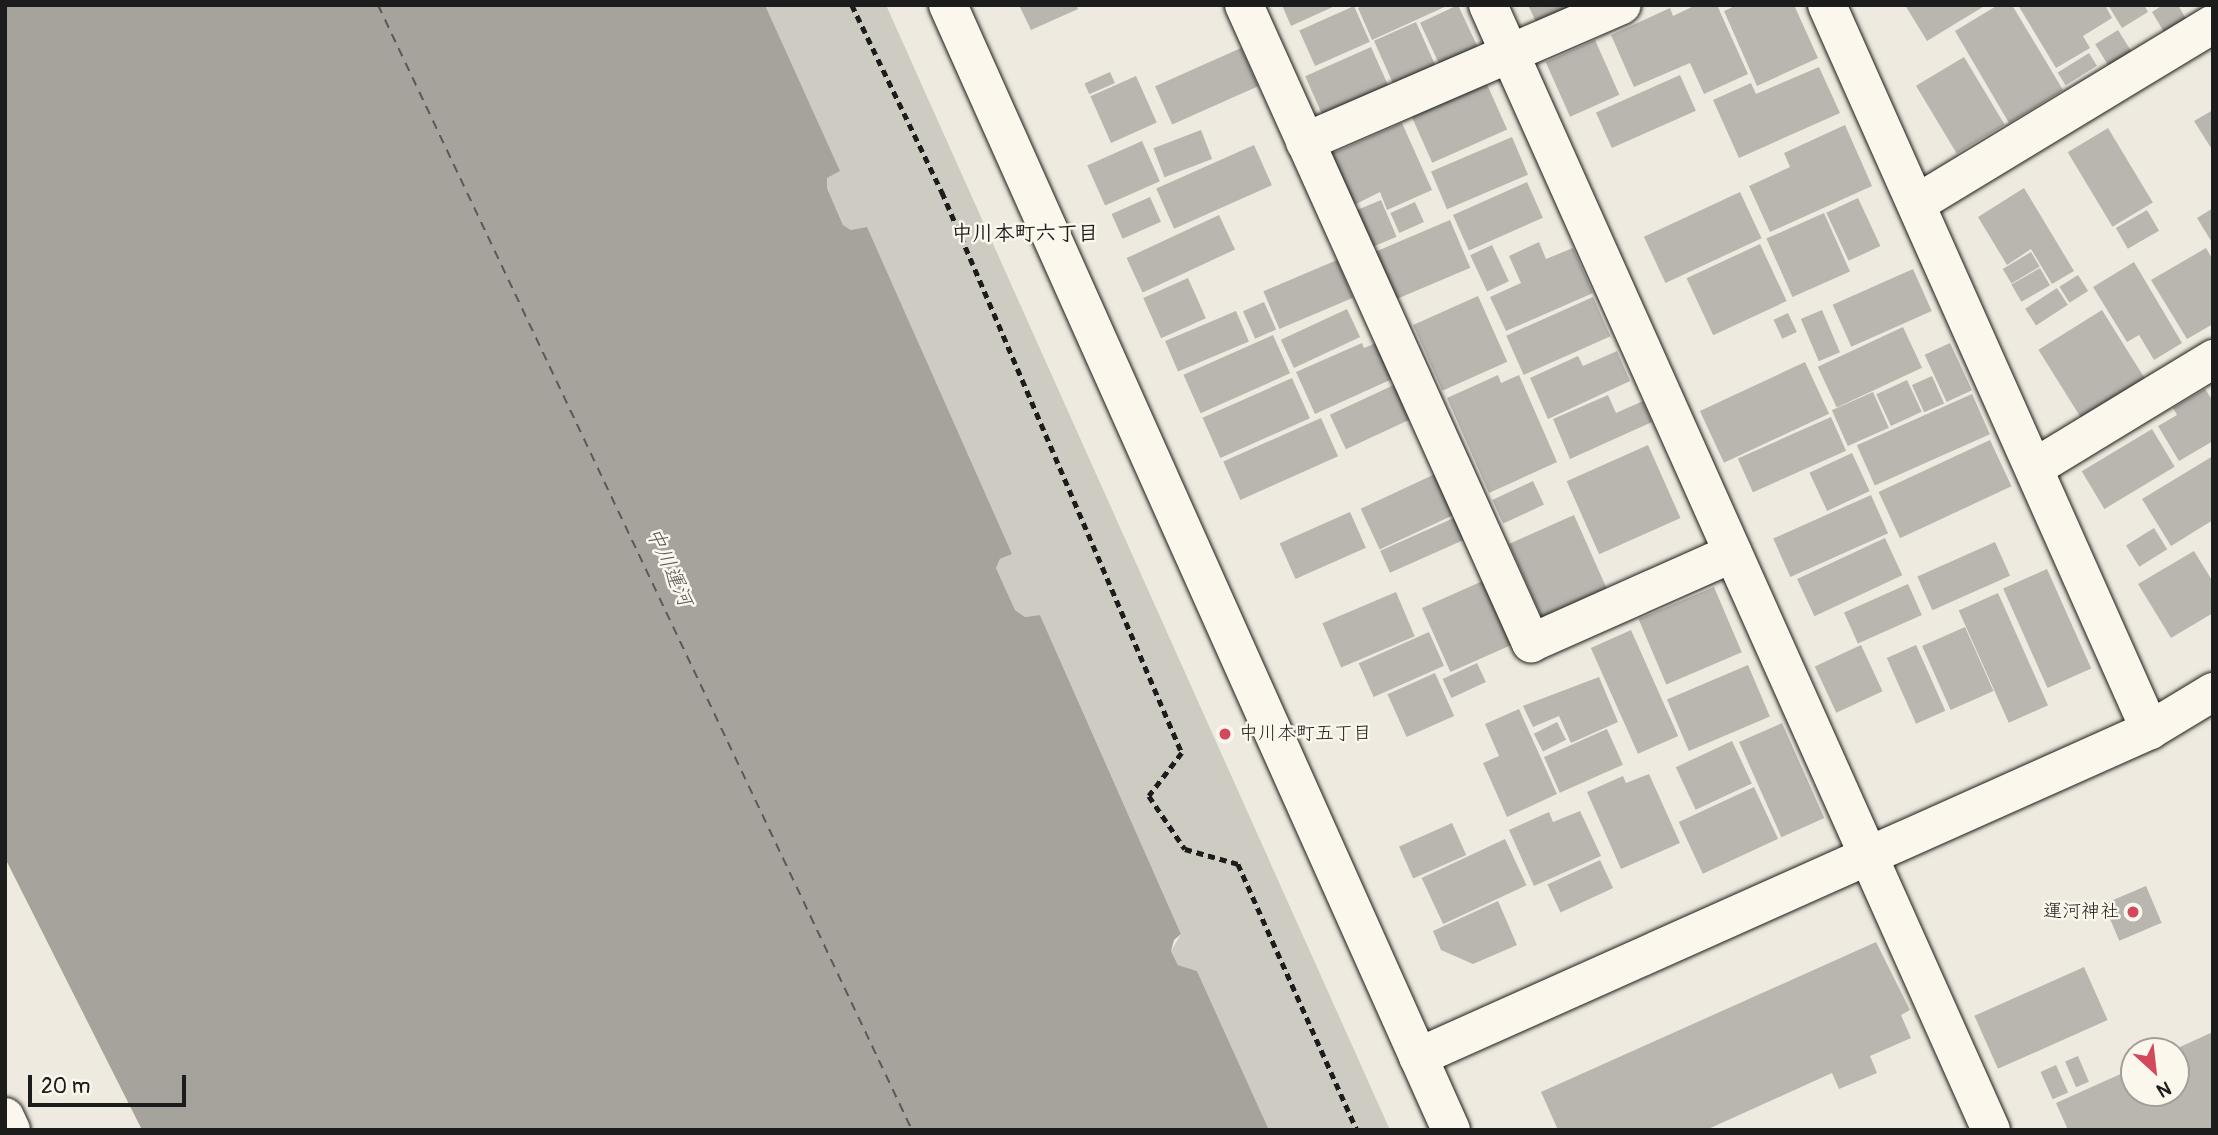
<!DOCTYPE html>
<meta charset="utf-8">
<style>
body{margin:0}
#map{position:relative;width:2218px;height:1135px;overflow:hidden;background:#eeeadf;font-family:Pangolin,"Klee One",sans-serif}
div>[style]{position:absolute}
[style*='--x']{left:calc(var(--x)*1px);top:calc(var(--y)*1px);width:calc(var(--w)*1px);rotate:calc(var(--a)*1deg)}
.green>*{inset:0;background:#ceccc2}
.water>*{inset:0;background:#a6a39d}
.ferry>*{height:2px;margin-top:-1px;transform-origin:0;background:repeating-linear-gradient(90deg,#5a5956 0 9px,transparent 0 16px)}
.building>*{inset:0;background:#b9b6af;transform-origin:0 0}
.path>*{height:4.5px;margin-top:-2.25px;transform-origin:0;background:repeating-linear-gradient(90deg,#1c1c1c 0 7px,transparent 0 12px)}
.roads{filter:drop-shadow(0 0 2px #1c1c1c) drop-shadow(0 0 2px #1c1c1c)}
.minor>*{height:38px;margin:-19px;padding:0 19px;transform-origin:19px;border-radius:19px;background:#fbf7ec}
.dots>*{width:19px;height:19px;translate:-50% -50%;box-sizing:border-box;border:4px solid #fbf7ec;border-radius:50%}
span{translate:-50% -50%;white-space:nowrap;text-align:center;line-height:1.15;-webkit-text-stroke:5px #fbf7ec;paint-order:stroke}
.poi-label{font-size:19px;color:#1c1c1c}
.left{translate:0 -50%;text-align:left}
.right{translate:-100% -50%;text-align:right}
.neighbourhood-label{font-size:21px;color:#1c1c1c;font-weight:700}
.water-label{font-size:21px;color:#5a5956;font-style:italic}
.frame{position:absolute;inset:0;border:7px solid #1c1c1c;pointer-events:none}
.north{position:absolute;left:2120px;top:1037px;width:70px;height:70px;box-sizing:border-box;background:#fbf7ec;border:2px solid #a29f99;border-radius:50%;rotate:153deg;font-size:19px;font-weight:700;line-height:28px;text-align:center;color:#1c1c1c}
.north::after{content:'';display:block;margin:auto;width:24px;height:32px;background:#d1495b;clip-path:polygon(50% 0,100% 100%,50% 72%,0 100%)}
.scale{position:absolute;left:28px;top:1075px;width:158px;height:32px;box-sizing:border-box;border:4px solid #1c1c1c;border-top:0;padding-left:9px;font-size:21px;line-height:24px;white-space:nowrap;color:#1c1c1c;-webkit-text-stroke:5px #fbf7ec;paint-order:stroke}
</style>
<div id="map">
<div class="green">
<i style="clip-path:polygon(765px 5px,886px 5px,1390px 1130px,1269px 1130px,1197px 971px,1178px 965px,1171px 951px,1181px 934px,1040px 615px,1025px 617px,1015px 610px,996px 568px,1000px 559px,1012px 554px,851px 230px,843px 225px,827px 188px,827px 178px,839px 170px)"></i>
</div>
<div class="water">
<i style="clip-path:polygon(5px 5px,765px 5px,840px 171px,827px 178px,827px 188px,843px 225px,851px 230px,867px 227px,1012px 554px,1000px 559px,996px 568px,1015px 610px,1025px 617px,1040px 615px,1181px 934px,1174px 940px,1171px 951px,1178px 965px,1197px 971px,1269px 1130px,142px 1130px,5px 858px)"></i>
</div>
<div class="ferry">
<i style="--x:378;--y:5;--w:1245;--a:64.61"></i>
</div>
<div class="building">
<i style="clip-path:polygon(1019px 5px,1076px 5px,1078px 9px,1031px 30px)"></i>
<i style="clip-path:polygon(1282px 5px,1337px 5px,1291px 26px)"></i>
<i style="clip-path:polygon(1364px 5px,1449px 5px,1372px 40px,1358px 8px)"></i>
<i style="left:1458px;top:5px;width:50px;height:42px;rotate:65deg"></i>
<i style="clip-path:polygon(1528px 5px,1578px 5px,1537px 24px)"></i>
<i style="clip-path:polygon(1696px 5px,1717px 5px,1748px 74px,1704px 94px,1690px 63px,1634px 87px,1611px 35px,1670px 8px,1673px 16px)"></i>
<i style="clip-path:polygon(1737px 5px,1794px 5px,1818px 58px,1757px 86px,1724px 11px)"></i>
<i style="clip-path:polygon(1905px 5px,1986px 5px,1927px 41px)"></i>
<i style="clip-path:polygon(1998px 5px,2012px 5px,2063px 90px,2009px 123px,1955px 31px)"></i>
<i style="clip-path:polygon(2018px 5px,2105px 5px,2112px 18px,2083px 36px,2090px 48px,2056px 68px)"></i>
<i style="clip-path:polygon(2108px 5px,2144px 5px,2148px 12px,2122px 28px)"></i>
<i style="clip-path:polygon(2163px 5px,2178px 5px,2186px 19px,2164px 32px,2152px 12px)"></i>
<i style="left:1354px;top:6px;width:39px;height:60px;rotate:66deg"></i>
<i style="left:1416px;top:22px;width:52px;height:46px;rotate:66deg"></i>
<i style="left:2118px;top:30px;width:31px;height:27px;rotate:58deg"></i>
<i style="left:1595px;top:40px;width:60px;height:54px;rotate:66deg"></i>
<i style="left:1371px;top:47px;width:45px;height:72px;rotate:66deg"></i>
<i style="left:1241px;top:48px;width:42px;height:94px;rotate:66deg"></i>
<i style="left:2089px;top:53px;width:15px;height:37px;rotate:58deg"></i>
<i style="left:1964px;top:57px;width:79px;height:56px;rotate:59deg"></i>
<i style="clip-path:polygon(1819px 67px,1840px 113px,1739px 158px,1713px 100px,1751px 83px,1756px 94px)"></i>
<i style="left:1110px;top:72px;width:12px;height:28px;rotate:66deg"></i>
<i style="left:1680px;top:75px;width:39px;height:92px;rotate:66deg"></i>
<i style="left:1136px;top:76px;width:51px;height:50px;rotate:66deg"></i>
<i style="left:1486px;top:82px;width:52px;height:82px;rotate:66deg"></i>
<i style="clip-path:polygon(2213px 110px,2213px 151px,2194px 121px)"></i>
<i style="clip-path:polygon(1402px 123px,1432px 190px,1387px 210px,1380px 192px,1352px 206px,1329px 155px)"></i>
<i style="clip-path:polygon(1845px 125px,1872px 186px,1770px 232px,1749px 186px,1790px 167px,1784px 153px)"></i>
<i style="left:2108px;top:128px;width:87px;height:47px;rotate:59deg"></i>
<i style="left:1201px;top:130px;width:31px;height:51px;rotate:69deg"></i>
<i style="left:1512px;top:137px;width:41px;height:88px;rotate:67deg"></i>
<i style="left:1142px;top:141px;width:44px;height:60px;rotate:66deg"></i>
<i style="left:1254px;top:145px;width:44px;height:107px;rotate:66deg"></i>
<i style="left:1527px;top:182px;width:39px;height:81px;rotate:66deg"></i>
<i style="clip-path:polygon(2024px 188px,2074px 271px,2052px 284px,2031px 249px,2007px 265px,1978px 217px)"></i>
<i style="left:1740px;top:192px;width:51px;height:106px;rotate:65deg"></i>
<i style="left:1150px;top:197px;width:27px;height:42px;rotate:66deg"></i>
<i style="left:1858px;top:198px;width:53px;height:35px;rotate:65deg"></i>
<i style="left:1381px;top:200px;width:40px;height:27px;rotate:67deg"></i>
<i style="left:1415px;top:202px;width:22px;height:27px;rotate:66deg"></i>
<i style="clip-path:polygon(2213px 208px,2213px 244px,2197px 218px)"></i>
<i style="left:2147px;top:210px;width:24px;height:36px;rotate:60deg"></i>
<i style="left:1824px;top:213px;width:64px;height:63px;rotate:66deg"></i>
<i style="left:1219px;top:215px;width:38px;height:102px;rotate:65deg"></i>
<i style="left:1450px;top:220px;width:52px;height:85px;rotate:67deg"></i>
<i style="clip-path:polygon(1539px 242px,1546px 259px,1573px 248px,1593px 293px,1506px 331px,1490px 297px,1521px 283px,1509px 256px)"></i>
<i style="left:1760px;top:244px;width:63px;height:81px;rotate:65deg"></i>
<i style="left:1492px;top:245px;width:40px;height:24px;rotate:65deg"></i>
<i style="clip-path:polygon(2206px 248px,2213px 260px,2213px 324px,2187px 339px,2151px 280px)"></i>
<i style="left:2031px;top:252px;width:17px;height:33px;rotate:59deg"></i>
<i style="left:1337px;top:260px;width:41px;height:80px;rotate:67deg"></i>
<i style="clip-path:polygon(2134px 262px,2182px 343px,2154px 360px,2139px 335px,2127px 342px,2093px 287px)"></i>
<i style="left:2040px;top:268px;width:20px;height:33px;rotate:60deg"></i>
<i style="left:1913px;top:269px;width:46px;height:88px;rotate:66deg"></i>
<i style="left:2078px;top:275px;width:19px;height:22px;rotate:58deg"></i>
<i style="left:1188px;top:278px;width:44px;height:49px;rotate:66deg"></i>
<i style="left:2057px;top:288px;width:20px;height:38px;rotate:57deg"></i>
<i style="left:1478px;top:296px;width:72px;height:71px;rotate:66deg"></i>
<i style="left:1593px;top:297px;width:43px;height:95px;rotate:66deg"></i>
<i style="left:1264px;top:302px;width:30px;height:23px;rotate:66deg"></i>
<i style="left:1347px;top:309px;width:31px;height:73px;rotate:65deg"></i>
<i style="left:1822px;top:310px;width:46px;height:23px;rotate:67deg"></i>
<i style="left:2102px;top:310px;width:80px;height:75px;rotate:58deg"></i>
<i style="left:1236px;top:311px;width:33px;height:77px;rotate:67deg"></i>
<i style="left:1788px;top:313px;width:21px;height:16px;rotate:65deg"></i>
<i style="left:1903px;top:327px;width:45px;height:94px;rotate:65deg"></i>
<i style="left:1273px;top:335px;width:42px;height:98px;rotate:66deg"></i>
<i style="clip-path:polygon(1362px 343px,1364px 348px,1376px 343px,1392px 379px,1315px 414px,1296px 372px)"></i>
<i style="left:1950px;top:343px;width:52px;height:28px;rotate:65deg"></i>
<i style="clip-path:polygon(1617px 351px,1630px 381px,1548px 419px,1530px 378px,1578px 356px,1583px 366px)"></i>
<i style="left:1805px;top:362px;width:57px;height:116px;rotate:65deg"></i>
<i style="clip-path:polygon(1498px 375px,1501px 383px,1519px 375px,1557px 462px,1489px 493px,1447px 398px)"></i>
<i style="left:1932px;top:376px;width:30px;height:22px;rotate:66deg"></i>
<i style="left:1292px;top:378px;width:44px;height:98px;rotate:66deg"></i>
<i style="left:1907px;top:380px;width:35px;height:34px;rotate:65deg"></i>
<i style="left:1396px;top:384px;width:38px;height:73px;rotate:65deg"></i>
<i style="clip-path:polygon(2205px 389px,2213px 401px,2213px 441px,2179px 461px,2158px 426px,2177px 415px,2173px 408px)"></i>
<i style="left:1873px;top:392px;width:39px;height:45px;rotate:66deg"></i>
<i style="left:1972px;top:394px;width:44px;height:126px;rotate:66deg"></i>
<i style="clip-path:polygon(1608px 395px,1616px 413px,1643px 401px,1652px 422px,1570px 459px,1553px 419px)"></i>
<i style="left:1831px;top:417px;width:37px;height:102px;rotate:66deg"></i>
<i style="left:1321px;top:418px;width:42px;height:107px;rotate:66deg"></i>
<i style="left:2152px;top:429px;width:44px;height:82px;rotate:59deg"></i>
<i style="left:1990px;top:440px;width:51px;height:123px;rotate:65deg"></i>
<i style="left:1648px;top:445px;width:80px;height:89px;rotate:66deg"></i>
<i style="left:1852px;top:453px;width:42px;height:47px;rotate:65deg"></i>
<i style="clip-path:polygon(2213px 456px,2213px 520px,2171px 546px,2142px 499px)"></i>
<i style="left:1435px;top:474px;width:45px;height:82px;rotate:65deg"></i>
<i style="left:1533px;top:481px;width:26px;height:45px;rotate:65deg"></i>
<i style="left:1871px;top:495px;width:42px;height:107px;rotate:66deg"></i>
<i style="left:1350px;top:512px;width:39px;height:77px;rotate:66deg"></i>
<i style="left:1574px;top:515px;width:80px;height:71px;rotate:66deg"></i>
<i style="left:1456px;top:517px;width:24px;height:83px;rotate:66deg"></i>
<i style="left:2154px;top:528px;width:25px;height:33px;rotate:58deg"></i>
<i style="left:1885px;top:538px;width:41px;height:97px;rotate:65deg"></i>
<i style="left:1995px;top:542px;width:37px;height:85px;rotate:66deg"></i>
<i style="clip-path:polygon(2194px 551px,2213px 582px,2213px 613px,2171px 638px,2138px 584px)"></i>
<i style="left:2047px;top:569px;width:109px;height:48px;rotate:66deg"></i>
<i style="left:1485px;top:580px;width:70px;height:69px;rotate:66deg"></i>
<i style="left:1908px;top:584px;width:34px;height:70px;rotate:66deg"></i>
<i style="left:1714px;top:587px;width:71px;height:82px;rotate:67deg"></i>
<i style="left:1396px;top:592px;width:48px;height:80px;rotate:67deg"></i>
<i style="left:1998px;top:593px;width:123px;height:43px;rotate:66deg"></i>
<i style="left:1965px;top:627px;width:70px;height:47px;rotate:66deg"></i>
<i style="left:1631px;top:630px;width:116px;height:44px;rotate:66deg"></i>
<i style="left:1429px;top:632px;width:37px;height:77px;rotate:66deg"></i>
<i style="left:1861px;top:645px;width:51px;height:51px;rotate:65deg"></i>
<i style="left:1916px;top:645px;width:72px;height:32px;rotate:66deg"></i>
<i style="left:1477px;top:663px;width:21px;height:38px;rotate:65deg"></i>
<i style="left:1748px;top:665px;width:56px;height:88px;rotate:67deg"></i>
<i style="left:1435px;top:673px;width:47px;height:52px;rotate:66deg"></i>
<i style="clip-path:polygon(1599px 677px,1618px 722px,1571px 743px,1559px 716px,1533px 727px,1523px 706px)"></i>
<i style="clip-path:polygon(1519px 709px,1557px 794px,1507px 817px,1483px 763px,1499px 756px,1485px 724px)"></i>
<i style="left:1557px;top:722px;width:20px;height:26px;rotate:63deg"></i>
<i style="left:1782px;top:723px;width:104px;height:47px;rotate:66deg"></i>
<i style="left:1607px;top:729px;width:39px;height:69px;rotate:66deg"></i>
<i style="left:1732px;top:741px;width:47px;height:62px;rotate:65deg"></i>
<i style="clip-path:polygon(1649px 774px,1680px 843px,1621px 869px,1587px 792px,1623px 776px,1626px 783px)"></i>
<i style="left:1754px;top:787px;width:57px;height:83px;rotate:65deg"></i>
<i style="clip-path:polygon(1580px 811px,1601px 856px,1534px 886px,1509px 830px,1549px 812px,1553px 822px)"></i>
<i style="left:1452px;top:823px;width:35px;height:58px;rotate:66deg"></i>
<i style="left:1505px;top:839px;width:51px;height:92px;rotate:65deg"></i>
<i style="left:1600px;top:860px;width:31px;height:58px;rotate:65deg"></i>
<i style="left:2146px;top:886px;width:40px;height:46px;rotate:67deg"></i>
<i style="clip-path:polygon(1498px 901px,1517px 945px,1473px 964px,1441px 950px,1433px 931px)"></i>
<i style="clip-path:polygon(1876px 942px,1910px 1010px,1901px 1015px,1911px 1038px,1870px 1056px,1877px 1073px,1839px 1089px,1832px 1073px,1706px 1130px,1558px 1130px,1541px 1092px)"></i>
<i style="left:2084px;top:967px;width:58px;height:120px;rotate:66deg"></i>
<i style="clip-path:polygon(2213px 1032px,2213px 1130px,2068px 1130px,2056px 1103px,2134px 1068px,2134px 1093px,2176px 1093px,2176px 1051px,2171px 1051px)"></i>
<i style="left:2078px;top:1056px;width:28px;height:14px;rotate:67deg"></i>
<i style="left:2056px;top:1065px;width:30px;height:17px;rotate:66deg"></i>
</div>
<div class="path">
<i style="--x:852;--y:5;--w:208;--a:64.3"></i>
<i style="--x:942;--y:192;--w:610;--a:66.84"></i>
<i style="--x:1182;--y:753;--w:54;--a:127.5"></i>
<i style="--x:1149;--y:796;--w:64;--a:55.8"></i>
<i style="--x:1185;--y:849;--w:55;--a:15.8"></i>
<i style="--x:1238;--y:864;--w:291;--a:65.9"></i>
</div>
<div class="roads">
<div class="minor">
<i style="--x:948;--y:5;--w:1232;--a:65.91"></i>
<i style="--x:1244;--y:5;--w:700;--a:65.78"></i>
<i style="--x:1531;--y:643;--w:221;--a:-24"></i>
<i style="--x:1488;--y:5;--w:1232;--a:65.91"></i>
<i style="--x:1827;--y:5;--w:794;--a:65.99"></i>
<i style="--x:1305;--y:142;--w:345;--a:-23.4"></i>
<i style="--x:1916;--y:204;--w:347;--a:-31.2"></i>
<i style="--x:2034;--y:468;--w:210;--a:-31.3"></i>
<i style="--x:1418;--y:1057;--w:802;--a:-24.07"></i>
<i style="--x:2150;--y:730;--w:74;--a:-31.1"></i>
<i style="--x:5;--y:1117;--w:14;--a:65"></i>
</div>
</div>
<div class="dots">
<i style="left:1225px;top:734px;background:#d1495b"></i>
<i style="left:2133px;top:912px;background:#d1495b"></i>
</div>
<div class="poi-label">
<span class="left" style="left:1239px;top:734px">中川本町五丁目</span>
<span class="right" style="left:2119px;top:912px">運河神社</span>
</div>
<div class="neighbourhood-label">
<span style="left:1025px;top:234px">中川本町六丁目</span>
</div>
<div class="water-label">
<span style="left:669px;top:567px;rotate:66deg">中川運河</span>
</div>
<div class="frame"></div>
<div class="north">N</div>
<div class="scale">20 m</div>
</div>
